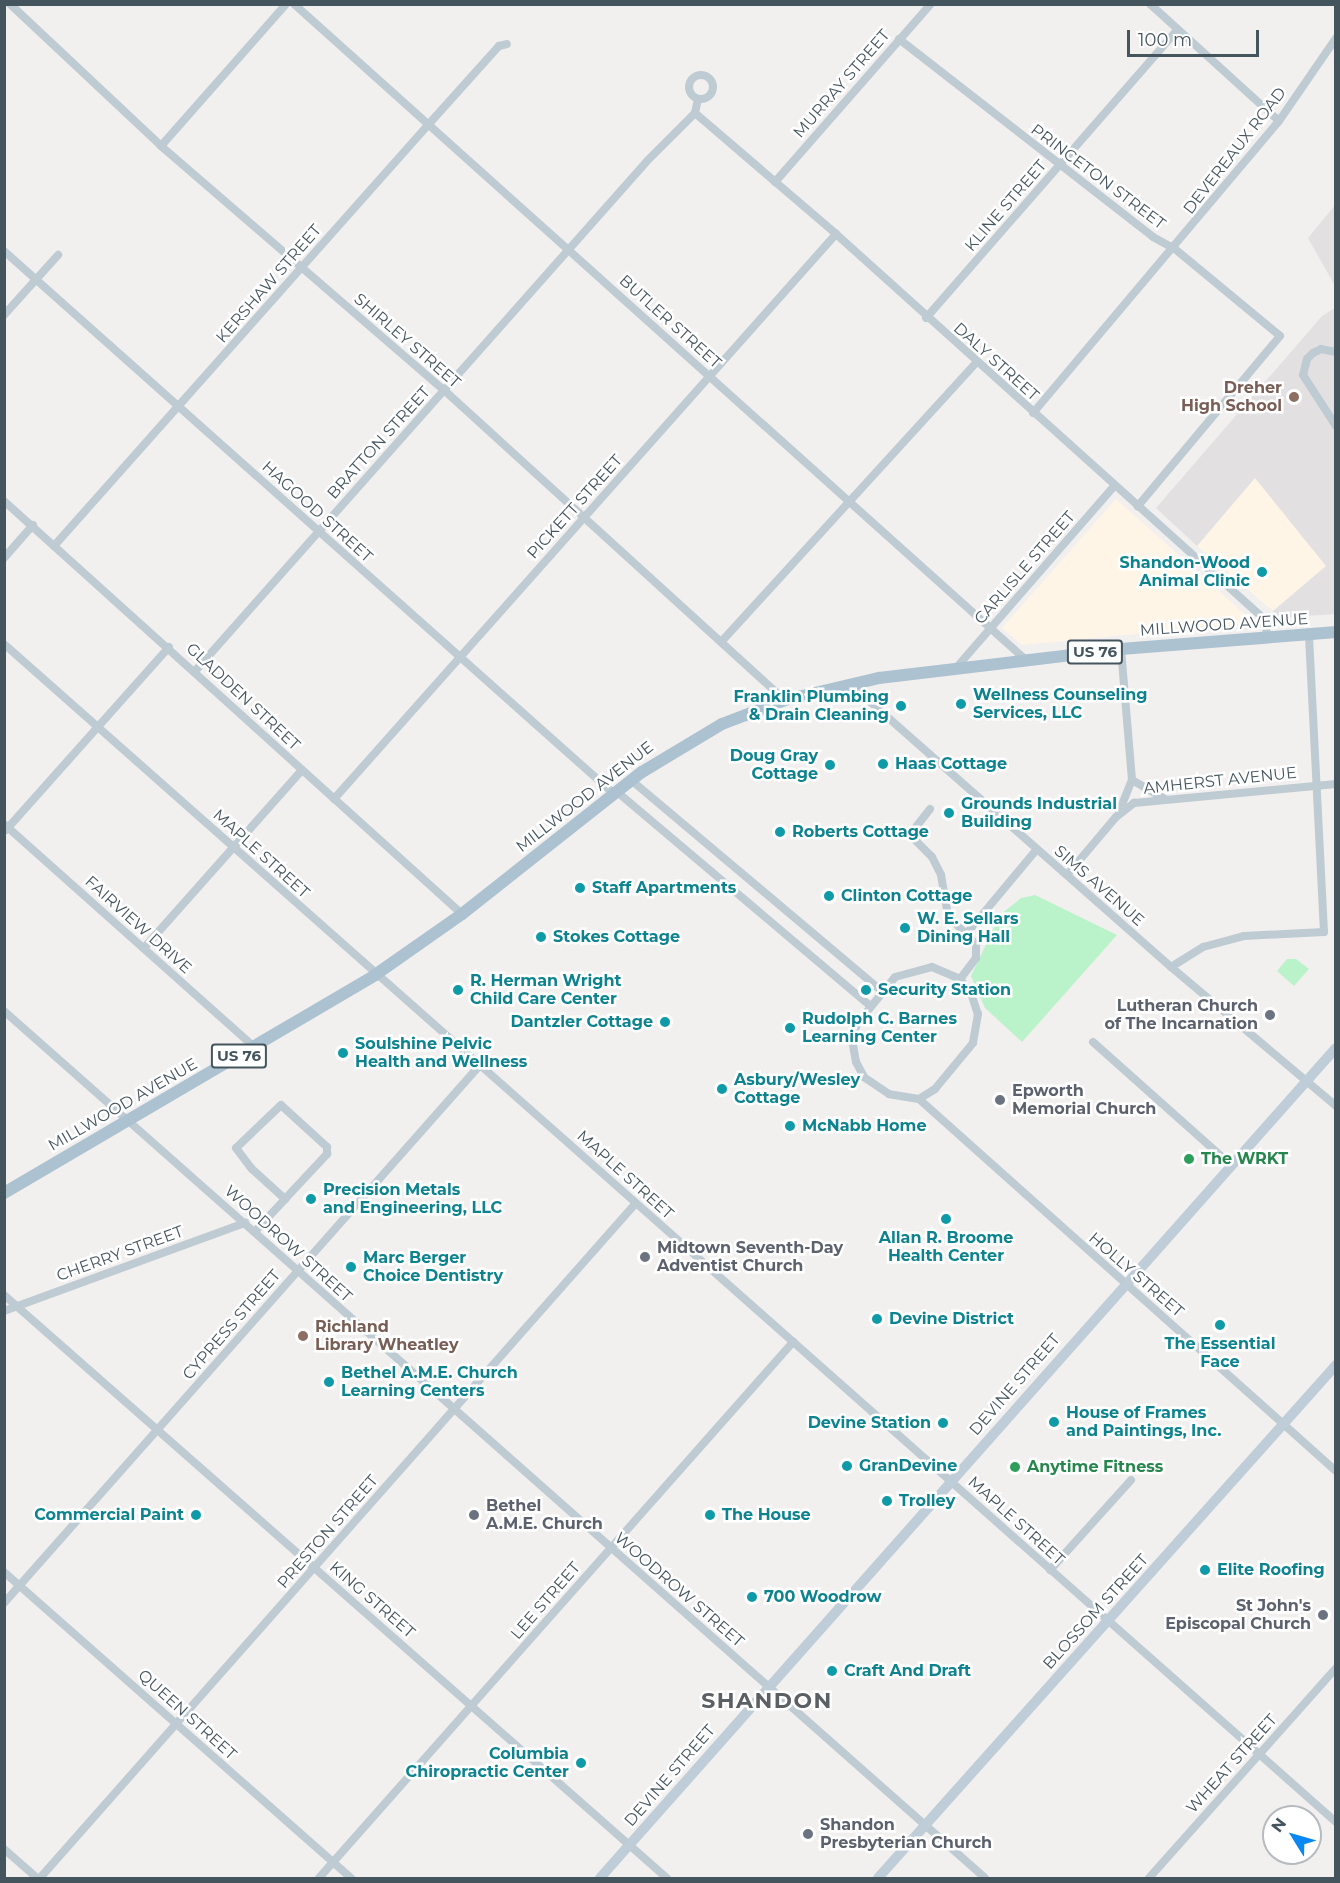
<!DOCTYPE html>
<style>
body{margin:0}
#map{position:relative;width:1340px;height:1883px;overflow:hidden;background:#f2efef;font-family:Montserrat,sans-serif}
div>[style]{position:absolute}
[style*='--x']{left:calc(var(--x)*1px);top:calc(var(--y)*1px);width:calc(var(--w)*1px);rotate:calc(var(--a)*1deg)}
.commercial>*{inset:0;background:#fef5e7}
.education>*{inset:0;background:#e3e0e1}
.green>*{inset:0;background:#baf3ca}
.street>*{height:8px;margin:-4px;padding:0 4px;transform-origin:4px;border-radius:4px;background:#becbd2}
.street>.ring{margin:-4px;padding:0;box-sizing:content-box;background:none;border:8px solid #becbd2;border-radius:50%}
.secondary>*{height:10px;margin:-5px;padding:0 5px;transform-origin:5px;border-radius:5px;background:#becdd8}
.primary>*{height:12px;margin:-6px;padding:0 6px;transform-origin:6px;border-radius:6px;background:#acc2d0}
.dots>*{width:16px;height:16px;translate:-50% -50%;box-sizing:border-box;border:3px solid #fff;border-radius:50%}
span{translate:-50% -50%;white-space:nowrap;text-align:center;line-height:1.15;-webkit-text-stroke:5px #fff;paint-order:stroke}
.shield-label span{padding:2px 4px;background:#fff;border:2px solid;border-radius:4px;-webkit-text-stroke-width:0}
.shield-label{font-size:15px;color:#45555e;font-weight:700}
.street-label{font-size:16px;color:#45555e}
.education-label{font-size:16px;color:#785e54;font-weight:700}
.right{translate:-100% -50%;text-align:right}
.left{translate:0 -50%;text-align:left}
.culture-label{font-size:16px;color:#0d838f;font-weight:700}
.worship-label{font-size:16px;color:#5b616d;font-weight:700}
.leisure-label{font-size:16px;color:#27864d;font-weight:700}
.district-label{font-size:22px;color:#5b6065;font-weight:700;letter-spacing:1.5px}
.frame{position:absolute;inset:0;border:6px solid #45555e;pointer-events:none}
.north{position:absolute;left:1262px;top:1805px;width:60px;height:60px;box-sizing:border-box;background:#fff;border:2px solid #b5bbbf;border-radius:50%;rotate:307deg;font-size:16px;font-weight:700;line-height:24px;text-align:center;color:#45555e}
.north::after{content:'';display:block;margin:auto;width:21px;height:27px;background:#0987f2;clip-path:polygon(50% 0,100% 100%,50% 72%,0 100%)}
.scale{position:absolute;left:1127px;top:30px;width:132px;height:27px;box-sizing:border-box;border:3px solid #45555e;border-top:0;padding-left:8px;font-size:18px;line-height:21px;white-space:nowrap;color:#45555e;-webkit-text-stroke:4px #fff;paint-order:stroke}
</style>
<div id="map">
<div class="commercial">
<i style="clip-path:polygon(1255px 478px,1326px 566px,1273px 611px,1197px 546px)"></i>
<i style="clip-path:polygon(1116px 499px,1250px 619px,1250px 623px,1022px 645px,1002px 628px)"></i>
</div>
<div class="education">
<i style="clip-path:polygon(1335px 205px,1335px 286px,1308px 238px)"></i>
<i style="clip-path:polygon(1335px 308px,1335px 614px,1278px 618px,1273px 611px,1326px 566px,1255px 478px,1197px 546px,1156px 508px,1322px 316px)"></i>
</div>
<div class="green">
<i style="clip-path:polygon(1035px 895px,1117px 935px,1022px 1042px,985px 1008px,971px 976px,1000px 915px,1021px 898px)"></i>
<i style="clip-path:polygon(1287px 959px,1296px 959px,1309px 969px,1294px 986px,1277px 971px)"></i>
</div>
<div class="street">
<i style="--x:10;--y:4;--w:207;--a:43.2"></i>
<i style="--x:161;--y:146;--w:375;--a:40.8"></i>
<i style="--x:445;--y:391;--w:459;--a:42.3"></i>
<i style="--x:294;--y:4;--w:983;--a:41.87"></i>
<i style="--x:1150;--y:4;--w:174;--a:42.2"></i>
<i style="--x:899;--y:39;--w:322;--a:37.9"></i>
<i style="--x:1153;--y:237;--w:25;--a:29"></i>
<i style="--x:1175;--y:249;--w:136;--a:39.6"></i>
<i style="--x:1280;--y:336;--w:222;--a:129.9"></i>
<i class="ring" style="left:689px;top:75px;width:16px;height:16px"></i>
<i style="--x:695;--y:113;--w:186;--a:40.6"></i>
<i style="--x:836;--y:234;--w:574;--a:41.96"></i>
<i style="--x:1263;--y:618;--w:20;--a:75"></i>
<i style="--x:161;--y:146;--w:189;--a:-48.6"></i>
<i style="--x:775;--y:182;--w:237;--a:-48.8"></i>
<i style="--x:4;--y:251;--w:815;--a:41.67"></i>
<i style="--x:4;--y:315;--w:81;--a:-48"></i>
<i style="--x:926;--y:318;--w:382;--a:-48.9"></i>
<i style="--x:1336;--y:352;--w:15;--a:-169"></i>
<i style="--x:1321;--y:349;--w:9;--a:153"></i>
<i style="--x:1313;--y:353;--w:8;--a:135"></i>
<i style="--x:1307;--y:359;--w:16;--a:104"></i>
<i style="--x:1303;--y:375;--w:61;--a:57.1"></i>
<i style="--x:1033;--y:413;--w:382;--a:-49.9"></i>
<i style="--x:1279;--y:121;--w:101;--a:-55.5"></i>
<i style="--x:4;--y:501;--w:617;--a:42.04"></i>
<i style="--x:54;--y:546;--w:563;--a:-48.38"></i>
<i style="--x:428;--y:125;--w:106;--a:-48.1"></i>
<i style="--x:499;--y:46;--w:8;--a:-14"></i>
<i style="--x:4;--y:558;--w:44;--a:-48.7"></i>
<i style="--x:722;--y:641;--w:378;--a:-47.6"></i>
<i style="--x:4;--y:644;--w:1778;--a:41.49"></i>
<i style="--x:956;--y:668;--w:241;--a:-49"></i>
<i style="--x:196;--y:670;--w:681;--a:-48.45"></i>
<i style="--x:648;--y:160;--w:66;--a:-45"></i>
<i style="--x:695;--y:113;--w:14;--a:-78"></i>
<i style="--x:850;--y:684;--w:428;--a:41.4"></i>
<i style="--x:1171;--y:967;--w:216;--a:40.1"></i>
<i style="--x:631;--y:780;--w:328;--a:40.1"></i>
<i style="--x:1132;--y:780;--w:39;--a:30"></i>
<i style="--x:616;--y:791;--w:333;--a:40.2"></i>
<i style="--x:334;--y:799;--w:756;--a:-48.38"></i>
<i style="--x:930;--y:809;--w:33;--a:128"></i>
<i style="--x:910;--y:835;--w:31;--a:45"></i>
<i style="--x:932;--y:857;--w:20;--a:63"></i>
<i style="--x:941;--y:875;--w:42;--a:80.3"></i>
<i style="--x:948;--y:916;--w:40;--a:45"></i>
<i style="--x:976;--y:944;--w:14;--a:90"></i>
<i style="--x:976;--y:958;--w:26;--a:127"></i>
<i style="--x:1119;--y:812;--w:35;--a:-68"></i>
<i style="--x:1132;--y:780;--w:131;--a:-94.8"></i>
<i style="--x:4;--y:824;--w:335;--a:41.7"></i>
<i style="--x:6;--y:830;--w:245;--a:-48.3"></i>
<i style="--x:1067;--y:875;--w:76;--a:-49.8"></i>
<i style="--x:1116;--y:817;--w:23;--a:-38"></i>
<i style="--x:1134;--y:803;--w:203;--a:-5.4"></i>
<i style="--x:967;--y:933;--w:109;--a:-50.2"></i>
<i style="--x:144;--y:948;--w:238;--a:-48.4"></i>
<i style="--x:932;--y:967;--w:30;--a:23"></i>
<i style="--x:960;--y:979;--w:18;--a:52"></i>
<i style="--x:971;--y:993;--w:22;--a:72"></i>
<i style="--x:978;--y:1014;--w:29;--a:100"></i>
<i style="--x:973;--y:1043;--w:60;--a:129.6"></i>
<i style="--x:935;--y:1089;--w:19;--a:148"></i>
<i style="--x:919;--y:1099;--w:30;--a:-171"></i>
<i style="--x:889;--y:1094;--w:30;--a:-146"></i>
<i style="--x:864;--y:1077;--w:17;--a:-118"></i>
<i style="--x:856;--y:1062;--w:22;--a:-100"></i>
<i style="--x:852;--y:1040;--w:17;--a:-73"></i>
<i style="--x:857;--y:1024;--w:60;--a:-51"></i>
<i style="--x:895;--y:977;--w:38;--a:-15"></i>
<i style="--x:1171;--y:967;--w:38;--a:-32"></i>
<i style="--x:1203;--y:947;--w:42;--a:-15"></i>
<i style="--x:1244;--y:936;--w:80;--a:-2.9"></i>
<i style="--x:1324;--y:932;--w:297;--a:-92.9"></i>
<i style="--x:4;--y:1011;--w:1309;--a:41.47"></i>
<i style="--x:1093;--y:1042;--w:183;--a:41.7"></i>
<i style="--x:919;--y:1099;--w:559;--a:41.74"></i>
<i style="--x:255;--y:1232;--w:6;--a:-51"></i>
<i style="--x:259;--y:1227;--w:38;--a:-47"></i>
<i style="--x:285;--y:1199;--w:62;--a:-47"></i>
<i style="--x:327;--y:1154;--w:7;--a:-90"></i>
<i style="--x:327;--y:1147;--w:62;--a:-137.6"></i>
<i style="--x:281;--y:1105;--w:62;--a:136.3"></i>
<i style="--x:236;--y:1148;--w:26;--a:53"></i>
<i style="--x:252;--y:1169;--w:45;--a:42.3"></i>
<i style="--x:4;--y:1295;--w:883;--a:41.33"></i>
<i style="--x:4;--y:1311;--w:257;--a:-20.1"></i>
<i style="--x:1050;--y:1570;--w:121;--a:-48"></i>
<i style="--x:4;--y:1572;--w:463;--a:41.4"></i>
<i style="--x:4;--y:1603;--w:718;--a:-48.5"></i>
<i style="--x:4;--y:1849;--w:44;--a:41.3"></i>
<i style="--x:40;--y:1878;--w:900;--a:-48.56"></i>
<i style="--x:319;--y:1878;--w:716;--a:-48.51"></i>
<i style="--x:1149;--y:1878;--w:281;--a:-48.3"></i>
</div>
<div class="secondary">
<i style="--x:600;--y:1878;--w:1109;--a:-48.44"></i>
<i style="--x:878;--y:1878;--w:688;--a:-48.24"></i>
</div>
<div class="primary">
<i style="--x:4;--y:1193;--w:430;--a:-30.4"></i>
<i style="--x:375;--y:975;--w:106;--a:-35"></i>
<i style="--x:462;--y:914;--w:229;--a:-38.3"></i>
<i style="--x:642;--y:772;--w:93;--a:-31"></i>
<i style="--x:722;--y:724;--w:67;--a:-20.9"></i>
<i style="--x:785;--y:700;--w:97;--a:-13.2"></i>
<i style="--x:879;--y:678;--w:244;--a:-6.8"></i>
<i style="--x:1121;--y:649;--w:216;--a:-4.5"></i>
</div>
<div class="dots">
<i style="left:1294px;top:397px;background:#8d6e63"></i>
<i style="left:1262px;top:572px;background:#0f9aa8"></i>
<i style="left:961px;top:704px;background:#0f9aa8"></i>
<i style="left:901px;top:706px;background:#0f9aa8"></i>
<i style="left:883px;top:764px;background:#0f9aa8"></i>
<i style="left:830px;top:765px;background:#0f9aa8"></i>
<i style="left:949px;top:813px;background:#0f9aa8"></i>
<i style="left:780px;top:832px;background:#0f9aa8"></i>
<i style="left:580px;top:888px;background:#0f9aa8"></i>
<i style="left:829px;top:896px;background:#0f9aa8"></i>
<i style="left:905px;top:928px;background:#0f9aa8"></i>
<i style="left:541px;top:937px;background:#0f9aa8"></i>
<i style="left:458px;top:990px;background:#0f9aa8"></i>
<i style="left:866px;top:990px;background:#0f9aa8"></i>
<i style="left:1270px;top:1015px;background:#6b7280"></i>
<i style="left:665px;top:1022px;background:#0f9aa8"></i>
<i style="left:790px;top:1028px;background:#0f9aa8"></i>
<i style="left:343px;top:1053px;background:#0f9aa8"></i>
<i style="left:722px;top:1089px;background:#0f9aa8"></i>
<i style="left:1000px;top:1100px;background:#6b7280"></i>
<i style="left:790px;top:1126px;background:#0f9aa8"></i>
<i style="left:1189px;top:1159px;background:#2e9e5b"></i>
<i style="left:311px;top:1199px;background:#0f9aa8"></i>
<i style="left:946px;top:1219px;background:#0f9aa8"></i>
<i style="left:645px;top:1257px;background:#6b7280"></i>
<i style="left:351px;top:1267px;background:#0f9aa8"></i>
<i style="left:877px;top:1319px;background:#0f9aa8"></i>
<i style="left:1220px;top:1325px;background:#0f9aa8"></i>
<i style="left:303px;top:1336px;background:#8d6e63"></i>
<i style="left:329px;top:1382px;background:#0f9aa8"></i>
<i style="left:1054px;top:1422px;background:#0f9aa8"></i>
<i style="left:943px;top:1423px;background:#0f9aa8"></i>
<i style="left:847px;top:1466px;background:#0f9aa8"></i>
<i style="left:1015px;top:1467px;background:#2e9e5b"></i>
<i style="left:887px;top:1501px;background:#0f9aa8"></i>
<i style="left:196px;top:1515px;background:#0f9aa8"></i>
<i style="left:474px;top:1515px;background:#6b7280"></i>
<i style="left:710px;top:1515px;background:#0f9aa8"></i>
<i style="left:1205px;top:1570px;background:#0f9aa8"></i>
<i style="left:752px;top:1597px;background:#0f9aa8"></i>
<i style="left:1323px;top:1615px;background:#6b7280"></i>
<i style="left:832px;top:1671px;background:#0f9aa8"></i>
<i style="left:581px;top:1763px;background:#0f9aa8"></i>
<i style="left:808px;top:1834px;background:#6b7280"></i>
</div>
<div class="shield-label">
<span style="left:1095px;top:652px">US 76</span>
<span style="left:239px;top:1056px">US 76</span>
</div>
<div class="street-label">
<span style="left:842px;top:84px;rotate:-49deg">MURRAY STREET</span>
<span style="left:1235px;top:151px;rotate:-52deg">DEVEREAUX ROAD</span>
<span style="left:1098px;top:177px;rotate:37deg">PRINCETON STREET</span>
<span style="left:1006px;top:206px;rotate:-49deg">KLINE STREET</span>
<span style="left:269px;top:284px;rotate:-49deg">KERSHAW STREET</span>
<span style="left:670px;top:322px;rotate:42deg">BUTLER STREET</span>
<span style="left:407px;top:341px;rotate:41deg">SHIRLEY STREET</span>
<span style="left:996px;top:362px;rotate:42deg">DALY STREET</span>
<span style="left:379px;top:443px;rotate:-48deg">BRATTON STREET</span>
<span style="left:575px;top:507px;rotate:-48deg">PICKETT STREET</span>
<span style="left:317px;top:512px;rotate:42deg">HAGOOD STREET</span>
<span style="left:1025px;top:568px;rotate:-49deg">CARLISLE STREET</span>
<span style="left:1224px;top:625px;rotate:-4deg">MILLWOOD AVENUE</span>
<span style="left:243px;top:697px;rotate:43deg">GLADDEN STREET</span>
<span style="left:1220px;top:781px;rotate:-6deg">AMHERST AVENUE</span>
<span style="left:585px;top:797px;rotate:-38deg">MILLWOOD AVENUE</span>
<span style="left:261px;top:854px;rotate:42deg">MAPLE STREET</span>
<span style="left:1099px;top:886px;rotate:41deg">SIMS AVENUE</span>
<span style="left:138px;top:925px;rotate:42deg">FAIRVIEW DRIVE</span>
<span style="left:123px;top:1105px;rotate:-30deg">MILLWOOD AVENUE</span>
<span style="left:625px;top:1175px;rotate:42deg">MAPLE STREET</span>
<span style="left:288px;top:1244px;rotate:42deg">WOODROW STREET</span>
<span style="left:120px;top:1254px;rotate:-20deg">CHERRY STREET</span>
<span style="left:1136px;top:1275px;rotate:41deg">HOLLY STREET</span>
<span style="left:232px;top:1325px;rotate:-49deg">CYPRESS STREET</span>
<span style="left:1015px;top:1385px;rotate:-49deg">DEVINE STREET</span>
<span style="left:1016px;top:1521px;rotate:42deg">MAPLE STREET</span>
<span style="left:328px;top:1532px;rotate:-49deg">PRESTON STREET</span>
<span style="left:679px;top:1590px;rotate:41deg">WOODROW STREET</span>
<span style="left:372px;top:1600px;rotate:41deg">KING STREET</span>
<span style="left:546px;top:1601px;rotate:-49deg">LEE STREET</span>
<span style="left:1096px;top:1612px;rotate:-48deg">BLOSSOM STREET</span>
<span style="left:187px;top:1715px;rotate:42deg">QUEEN STREET</span>
<span style="left:1232px;top:1764px;rotate:-48deg">WHEAT STREET</span>
<span style="left:670px;top:1776px;rotate:-49deg">DEVINE STREET</span>
</div>
<div class="education-label">
<span class="right" style="left:1282px;top:397px">Dreher<br>High School</span>
<span class="left" style="left:315px;top:1336px">Richland<br>Library Wheatley</span>
</div>
<div class="culture-label">
<span class="right" style="left:1250px;top:572px">Shandon-Wood<br>Animal Clinic</span>
<span class="left" style="left:973px;top:704px">Wellness Counseling<br>Services, LLC</span>
<span class="right" style="left:889px;top:706px">Franklin Plumbing<br>&amp; Drain Cleaning</span>
<span class="right" style="left:818px;top:765px">Doug Gray<br>Cottage</span>
<span class="left" style="left:895px;top:764px">Haas Cottage</span>
<span class="left" style="left:961px;top:813px">Grounds Industrial<br>Building</span>
<span class="left" style="left:792px;top:832px">Roberts Cottage</span>
<span class="left" style="left:592px;top:888px">Staff Apartments</span>
<span class="left" style="left:841px;top:896px">Clinton Cottage</span>
<span class="left" style="left:917px;top:928px">W. E. Sellars<br>Dining Hall</span>
<span class="left" style="left:553px;top:937px">Stokes Cottage</span>
<span class="left" style="left:470px;top:990px">R. Herman Wright<br>Child Care Center</span>
<span class="left" style="left:878px;top:990px">Security Station</span>
<span class="left" style="left:802px;top:1028px">Rudolph C. Barnes<br>Learning Center</span>
<span class="right" style="left:653px;top:1022px">Dantzler Cottage</span>
<span class="left" style="left:355px;top:1053px">Soulshine Pelvic<br>Health and Wellness</span>
<span class="left" style="left:734px;top:1089px">Asbury/Wesley<br>Cottage</span>
<span class="left" style="left:802px;top:1126px">McNabb Home</span>
<span class="left" style="left:323px;top:1199px">Precision Metals<br>and Engineering, LLC</span>
<span style="left:946px;top:1247px">Allan R. Broome<br>Health Center</span>
<span class="left" style="left:363px;top:1267px">Marc Berger<br>Choice Dentistry</span>
<span class="left" style="left:889px;top:1319px">Devine District</span>
<span style="left:1220px;top:1353px">The Essential<br>Face</span>
<span class="left" style="left:341px;top:1382px">Bethel A.M.E. Church<br>Learning Centers</span>
<span class="left" style="left:1066px;top:1422px">House of Frames<br>and Paintings, Inc.</span>
<span class="right" style="left:931px;top:1423px">Devine Station</span>
<span class="left" style="left:859px;top:1466px">GranDevine</span>
<span class="left" style="left:899px;top:1501px">Trolley</span>
<span class="right" style="left:184px;top:1515px">Commercial Paint</span>
<span class="left" style="left:722px;top:1515px">The House</span>
<span class="left" style="left:1217px;top:1570px">Elite Roofing</span>
<span class="left" style="left:764px;top:1597px">700 Woodrow</span>
<span class="left" style="left:844px;top:1671px">Craft And Draft</span>
<span class="right" style="left:569px;top:1763px">Columbia<br>Chiropractic Center</span>
</div>
<div class="worship-label">
<span class="right" style="left:1258px;top:1015px">Lutheran Church<br>of The Incarnation</span>
<span class="left" style="left:1012px;top:1100px">Epworth<br>Memorial Church</span>
<span class="left" style="left:657px;top:1257px">Midtown Seventh-Day<br>Adventist Church</span>
<span class="left" style="left:486px;top:1515px">Bethel<br>A.M.E. Church</span>
<span class="right" style="left:1311px;top:1615px">St John's<br>Episcopal Church</span>
<span class="left" style="left:820px;top:1834px">Shandon<br>Presbyterian Church</span>
</div>
<div class="leisure-label">
<span class="left" style="left:1201px;top:1159px">The WRKT</span>
<span class="left" style="left:1027px;top:1467px">Anytime Fitness</span>
</div>
<div class="district-label">
<span style="left:767px;top:1701px">SHANDON</span>
</div>
<div class="frame"></div>
<div class="north">N</div>
<div class="scale">100 m</div>
</div>
